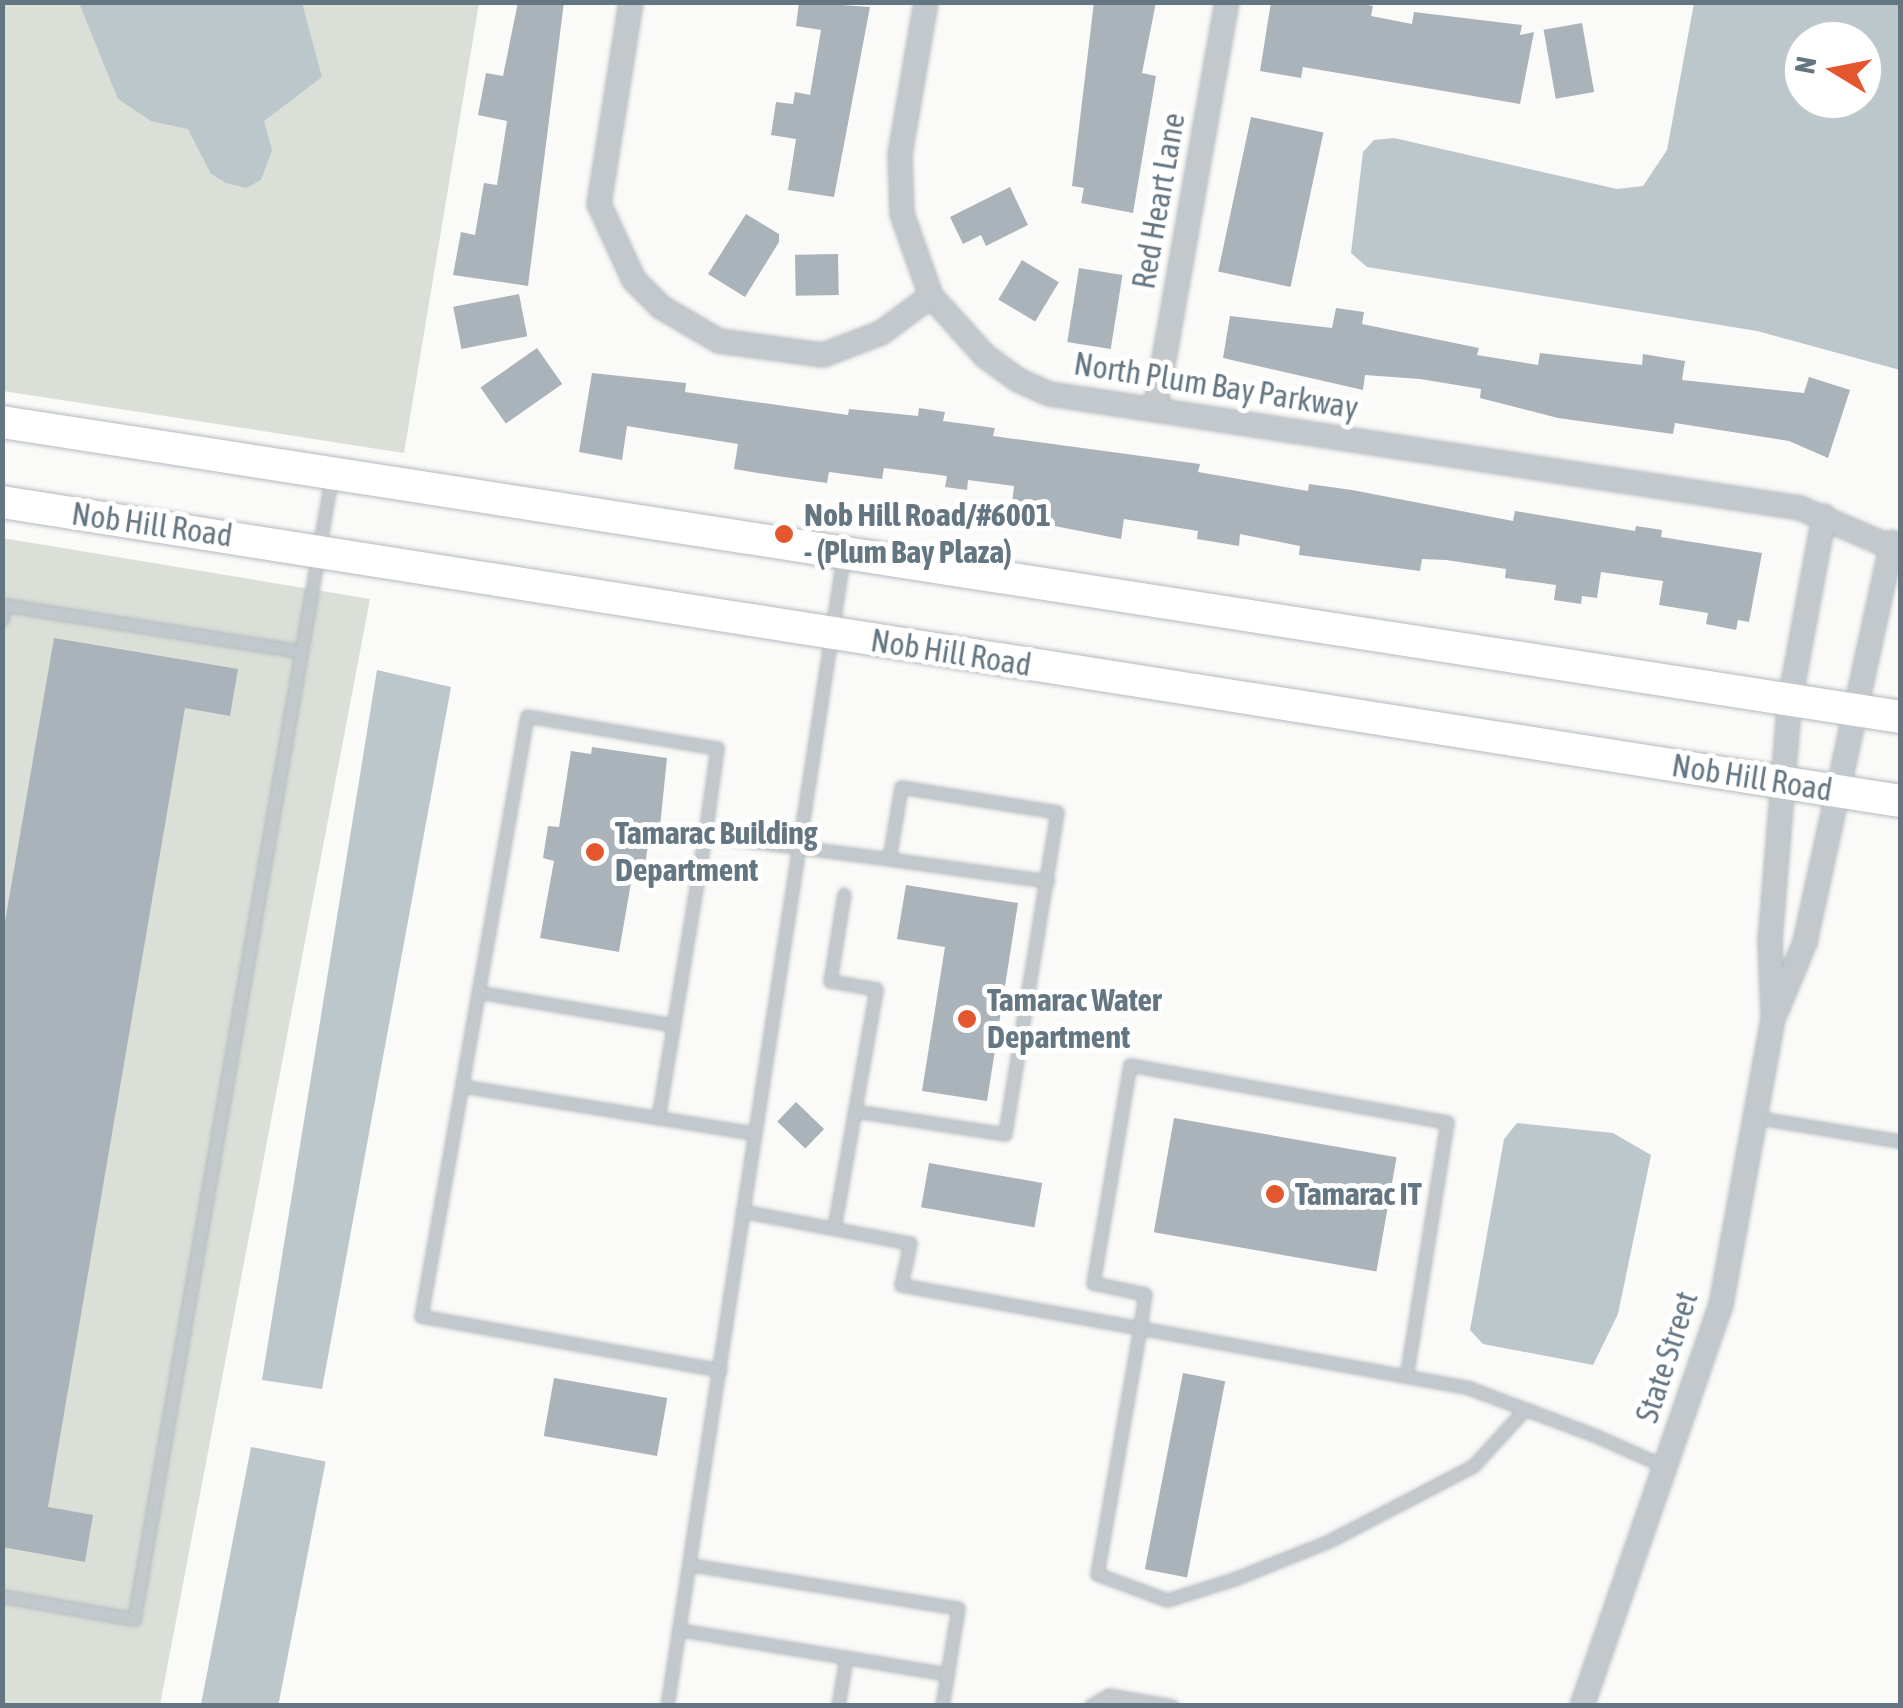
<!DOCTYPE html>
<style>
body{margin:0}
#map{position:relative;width:1903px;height:1708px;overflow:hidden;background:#fafaf8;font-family:"Asap Condensed",sans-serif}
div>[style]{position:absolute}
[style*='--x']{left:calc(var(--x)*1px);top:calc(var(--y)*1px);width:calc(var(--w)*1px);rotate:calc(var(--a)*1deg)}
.green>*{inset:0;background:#dadfd7}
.water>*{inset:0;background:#bbc7cb;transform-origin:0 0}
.building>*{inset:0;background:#aab3b9;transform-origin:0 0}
.roads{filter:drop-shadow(0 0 2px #b3babf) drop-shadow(0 0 2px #b3babf)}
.lane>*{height:11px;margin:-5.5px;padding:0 5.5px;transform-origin:5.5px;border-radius:5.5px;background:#c3c8cc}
.street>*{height:22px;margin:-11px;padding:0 11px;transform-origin:11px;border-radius:11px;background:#c3c8cc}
.secondary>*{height:32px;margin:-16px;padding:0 16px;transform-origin:16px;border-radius:16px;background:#fff}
.dots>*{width:28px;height:28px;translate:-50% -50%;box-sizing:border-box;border:5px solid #fff;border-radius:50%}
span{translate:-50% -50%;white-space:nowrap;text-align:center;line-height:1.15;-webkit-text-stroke:10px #fff;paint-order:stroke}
.street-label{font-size:32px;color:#657683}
.poi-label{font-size:32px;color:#657683;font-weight:700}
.left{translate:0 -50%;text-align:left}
.frame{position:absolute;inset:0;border:5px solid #657683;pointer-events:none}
.north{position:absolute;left:1783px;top:20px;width:100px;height:100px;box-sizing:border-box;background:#fff;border:2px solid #c1c8cd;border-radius:50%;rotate:280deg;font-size:28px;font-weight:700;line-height:40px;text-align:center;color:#657683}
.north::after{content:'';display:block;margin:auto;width:35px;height:45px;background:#e4572e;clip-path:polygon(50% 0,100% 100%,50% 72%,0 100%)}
</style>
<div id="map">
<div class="green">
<i style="clip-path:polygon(2px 3px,479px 3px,404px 453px,3px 391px)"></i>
<i style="clip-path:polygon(2px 538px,370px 599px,160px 1705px,3px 1705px)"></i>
</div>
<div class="water">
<i style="clip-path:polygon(79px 3px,302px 3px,322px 77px,264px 121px,272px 150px,261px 180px,246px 188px,226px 183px,211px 174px,188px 129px,151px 121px,118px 99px)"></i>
<i style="clip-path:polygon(evenodd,1694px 3px,1900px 3px,1900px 370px,1757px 331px,1367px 267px,1351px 253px,1363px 152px,1374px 140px,1394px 138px,1617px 189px,1643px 186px,1667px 150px,1694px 3px,1803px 40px,1863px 40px,1863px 100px,1803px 100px,1803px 40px)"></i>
<i style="clip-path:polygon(377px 670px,451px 687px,322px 1389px,262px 1380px)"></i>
<i style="clip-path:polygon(1517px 1123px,1613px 1133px,1651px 1155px,1618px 1314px,1593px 1365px,1483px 1344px,1470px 1330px,1504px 1139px)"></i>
<i style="left:251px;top:1447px;width:76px;height:262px;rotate:11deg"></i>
</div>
<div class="building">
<i style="clip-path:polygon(518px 2px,564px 2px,528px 286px,453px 275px,461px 232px,475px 235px,484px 183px,497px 185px,507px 121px,478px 115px,486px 73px,503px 76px)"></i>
<i style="clip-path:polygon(799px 2px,870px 7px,834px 197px,788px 190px,796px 139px,771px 135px,776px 102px,793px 104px,795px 92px,810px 95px,821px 30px,796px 26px)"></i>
<i style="clip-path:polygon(1094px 2px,1156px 2px,1142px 73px,1156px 76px,1133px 213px,1081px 203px,1084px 188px,1072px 186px)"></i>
<i style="clip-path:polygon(1271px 2px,1352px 2px,1373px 6px,1371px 16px,1412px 24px,1414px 12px,1522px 25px,1520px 35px,1534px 32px,1520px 104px,1303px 67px,1301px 78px,1260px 71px)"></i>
<i style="left:1582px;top:23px;width:70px;height:39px;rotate:80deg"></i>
<i style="left:1251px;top:117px;width:74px;height:158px;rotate:12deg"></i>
<i style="clip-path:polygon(1010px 187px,1028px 225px,986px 246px,981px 235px,963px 244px,950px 217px)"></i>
<i style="clip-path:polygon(746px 214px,779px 234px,779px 242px,745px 297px,708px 274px)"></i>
<i style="left:838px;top:254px;width:41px;height:43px;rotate:89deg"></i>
<i style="left:1022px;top:260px;width:43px;height:46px;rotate:31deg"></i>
<i style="left:1079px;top:268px;width:44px;height:75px;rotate:9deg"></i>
<i style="left:519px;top:294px;width:43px;height:67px;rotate:79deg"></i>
<i style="clip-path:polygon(1336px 308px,1364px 312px,1362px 324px,1479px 348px,1477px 355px,1538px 365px,1540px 353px,1642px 365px,1643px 354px,1685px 361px,1682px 380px,1804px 393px,1809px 377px,1850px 390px,1828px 458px,1789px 441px,1675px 423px,1673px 434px,1558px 418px,1480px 398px,1481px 389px,1420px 379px,1365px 375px,1363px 390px,1223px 358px,1230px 316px,1332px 328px)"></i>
<i style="left:537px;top:348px;width:44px;height:69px;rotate:55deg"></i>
<i style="clip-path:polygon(592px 373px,686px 383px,685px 392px,848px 415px,849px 409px,918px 416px,919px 408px,945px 412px,943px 421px,995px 428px,993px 436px,1200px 464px,1198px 472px,1308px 491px,1309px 484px,1352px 490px,1513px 521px,1515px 511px,1635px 531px,1636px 526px,1662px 530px,1661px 537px,1762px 553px,1749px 622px,1738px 620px,1736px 630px,1706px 624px,1708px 613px,1659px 605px,1663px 581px,1601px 572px,1597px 598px,1582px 596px,1581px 604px,1554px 600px,1556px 585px,1505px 578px,1506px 569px,1446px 560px,1422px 559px,1420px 571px,1299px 555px,1300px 546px,1240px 534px,1239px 546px,1197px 539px,1198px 531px,1124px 519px,1121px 539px,1039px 523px,1042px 507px,1012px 503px,1014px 486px,968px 480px,967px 490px,945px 487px,947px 476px,884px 468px,882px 479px,829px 472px,827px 483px,777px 476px,734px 469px,738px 444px,627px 426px,622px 460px,579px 452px)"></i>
<i style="clip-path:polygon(54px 638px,238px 669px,230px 716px,185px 708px,48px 1507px,93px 1515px,85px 1562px,2px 1547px,2px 939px)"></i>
<i style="clip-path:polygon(592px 747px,667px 758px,658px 846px,648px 845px,643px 879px,632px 877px,619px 952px,540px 938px,554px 861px,543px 858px,548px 826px,559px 827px,571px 751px,591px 754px)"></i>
<i style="clip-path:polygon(906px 885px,1018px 903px,987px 1101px,922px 1091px,945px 947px,897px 939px)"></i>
<i style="left:796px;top:1102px;width:39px;height:27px;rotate:44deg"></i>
<i style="left:1174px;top:1118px;width:226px;height:116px;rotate:10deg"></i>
<i style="left:929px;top:1163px;width:115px;height:45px;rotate:10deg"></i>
<i style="left:1183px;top:1373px;width:43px;height:200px;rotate:11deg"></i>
<i style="left:554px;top:1378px;width:115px;height:59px;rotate:10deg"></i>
</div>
<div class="roads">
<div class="lane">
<i style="--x:2;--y:619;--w:14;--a:-78"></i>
<i style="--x:5;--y:605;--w:299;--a:8.9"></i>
<i style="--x:889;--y:859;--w:160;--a:7.9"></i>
<i style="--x:478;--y:992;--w:198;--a:9.6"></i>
<i style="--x:462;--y:1086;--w:295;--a:9.2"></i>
<i style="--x:658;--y:1118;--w:287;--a:-80.6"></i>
<i style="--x:1759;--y:1118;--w:143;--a:9.3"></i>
<i style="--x:742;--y:1211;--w:171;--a:10.8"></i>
<i style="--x:910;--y:1243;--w:43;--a:102.1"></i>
<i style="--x:901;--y:1285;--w:243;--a:10.2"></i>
<i style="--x:1140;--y:1328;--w:34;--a:-82"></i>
<i style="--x:1145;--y:1294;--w:53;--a:-168.1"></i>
<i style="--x:1093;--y:1283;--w:221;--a:-80.4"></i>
<i style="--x:1130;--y:1065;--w:322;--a:10.2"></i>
<i style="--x:1447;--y:1122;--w:258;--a:99.1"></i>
<i style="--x:834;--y:1228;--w:243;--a:-80"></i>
<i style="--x:876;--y:989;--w:47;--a:-170.1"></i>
<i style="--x:830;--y:981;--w:88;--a:-80.9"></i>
<i style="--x:720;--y:1370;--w:304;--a:-169.8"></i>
<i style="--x:421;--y:1316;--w:609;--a:-79.98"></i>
<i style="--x:527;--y:716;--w:193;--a:9.6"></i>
<i style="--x:717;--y:748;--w:88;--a:97.9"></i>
<i style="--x:705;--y:835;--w:186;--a:7.4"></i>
<i style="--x:889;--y:859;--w:73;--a:-80.5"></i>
<i style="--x:901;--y:787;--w:158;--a:9.1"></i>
<i style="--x:1057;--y:812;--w:326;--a:99.2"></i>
<i style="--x:1005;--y:1134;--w:152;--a:-171.3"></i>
<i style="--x:1525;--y:1409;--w:77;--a:132.4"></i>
<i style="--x:1473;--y:1466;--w:162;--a:152.5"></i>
<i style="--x:1329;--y:1541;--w:102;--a:158.2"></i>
<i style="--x:1234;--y:1579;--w:70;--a:162.6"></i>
<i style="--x:1167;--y:1600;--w:75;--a:-159.6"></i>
<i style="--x:1097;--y:1574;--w:250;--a:-80.1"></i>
<i style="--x:1140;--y:1328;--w:334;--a:10.3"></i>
<i style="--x:1469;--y:1388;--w:60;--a:20.6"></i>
<i style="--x:1525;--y:1409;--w:74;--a:20.6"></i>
<i style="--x:1594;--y:1435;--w:77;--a:23.9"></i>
<i style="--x:692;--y:1565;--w:269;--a:9.2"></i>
<i style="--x:958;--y:1608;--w:99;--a:99.3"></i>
<i style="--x:2;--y:1596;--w:134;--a:9.9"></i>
<i style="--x:134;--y:1619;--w:1162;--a:-80.19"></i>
<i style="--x:681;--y:1630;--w:270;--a:9.4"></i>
<i style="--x:667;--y:1706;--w:1161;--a:-81.28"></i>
<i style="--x:838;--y:1706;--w:50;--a:-80.7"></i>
<i style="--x:1090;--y:1706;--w:22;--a:-30"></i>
<i style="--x:1109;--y:1695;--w:64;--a:9.9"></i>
</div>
<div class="street">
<i style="--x:631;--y:2;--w:205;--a:99"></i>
<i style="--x:599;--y:204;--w:84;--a:65.3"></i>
<i style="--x:634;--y:280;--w:38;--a:45"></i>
<i style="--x:661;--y:307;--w:67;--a:30.4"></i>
<i style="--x:719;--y:341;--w:105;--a:7.7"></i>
<i style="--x:823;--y:355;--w:62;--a:-20.8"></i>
<i style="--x:881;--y:333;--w:62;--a:-36.5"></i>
<i style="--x:926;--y:2;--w:154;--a:99.7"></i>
<i style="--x:900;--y:154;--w:60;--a:88.1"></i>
<i style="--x:902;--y:214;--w:87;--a:70.5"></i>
<i style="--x:931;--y:296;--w:81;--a:48"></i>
<i style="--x:985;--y:356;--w:41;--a:36"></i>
<i style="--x:1018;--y:380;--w:35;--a:24"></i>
<i style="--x:1050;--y:394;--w:759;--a:8.64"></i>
<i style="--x:1800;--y:508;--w:109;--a:23.3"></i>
<i style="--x:1155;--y:410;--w:414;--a:-80"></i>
<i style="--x:1777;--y:1010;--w:74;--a:-67.6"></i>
<i style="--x:1805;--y:942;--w:409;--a:-77.7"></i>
<i style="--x:1582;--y:1706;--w:424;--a:-70.9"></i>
<i style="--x:1721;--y:1305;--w:292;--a:-79.7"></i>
<i style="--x:1773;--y:1018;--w:77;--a:-92.2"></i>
<i style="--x:1770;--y:941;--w:242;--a:-85.3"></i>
<i style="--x:1790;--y:700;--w:187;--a:-79.5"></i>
</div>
<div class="secondary">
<i style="--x:2;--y:422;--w:1921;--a:8.83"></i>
<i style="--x:2;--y:502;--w:1921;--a:8.95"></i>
</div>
</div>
<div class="dots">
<i style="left:784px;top:534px;background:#e4572e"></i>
<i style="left:595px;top:852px;background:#e4572e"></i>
<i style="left:967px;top:1019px;background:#e4572e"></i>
<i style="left:1275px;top:1194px;background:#e4572e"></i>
</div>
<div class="street-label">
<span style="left:1159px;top:201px;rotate:-80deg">Red Heart Lane</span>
<span style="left:1216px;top:386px;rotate:9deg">North Plum Bay Parkway</span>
<span style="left:152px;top:525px;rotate:8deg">Nob Hill Road</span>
<span style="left:951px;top:653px;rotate:9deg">Nob Hill Road</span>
<span style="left:1752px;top:778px;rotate:9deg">Nob Hill Road</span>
<span style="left:1667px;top:1357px;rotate:-72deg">State Street</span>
</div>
<div class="poi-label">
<span class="left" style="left:804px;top:534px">Nob Hill Road/#6001<br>- (Plum Bay Plaza)</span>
<span class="left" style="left:615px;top:852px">Tamarac Building<br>Department</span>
<span class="left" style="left:987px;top:1019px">Tamarac Water<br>Department</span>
<span class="left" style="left:1295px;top:1194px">Tamarac IT</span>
</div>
<div class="frame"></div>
<div class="north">N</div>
</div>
